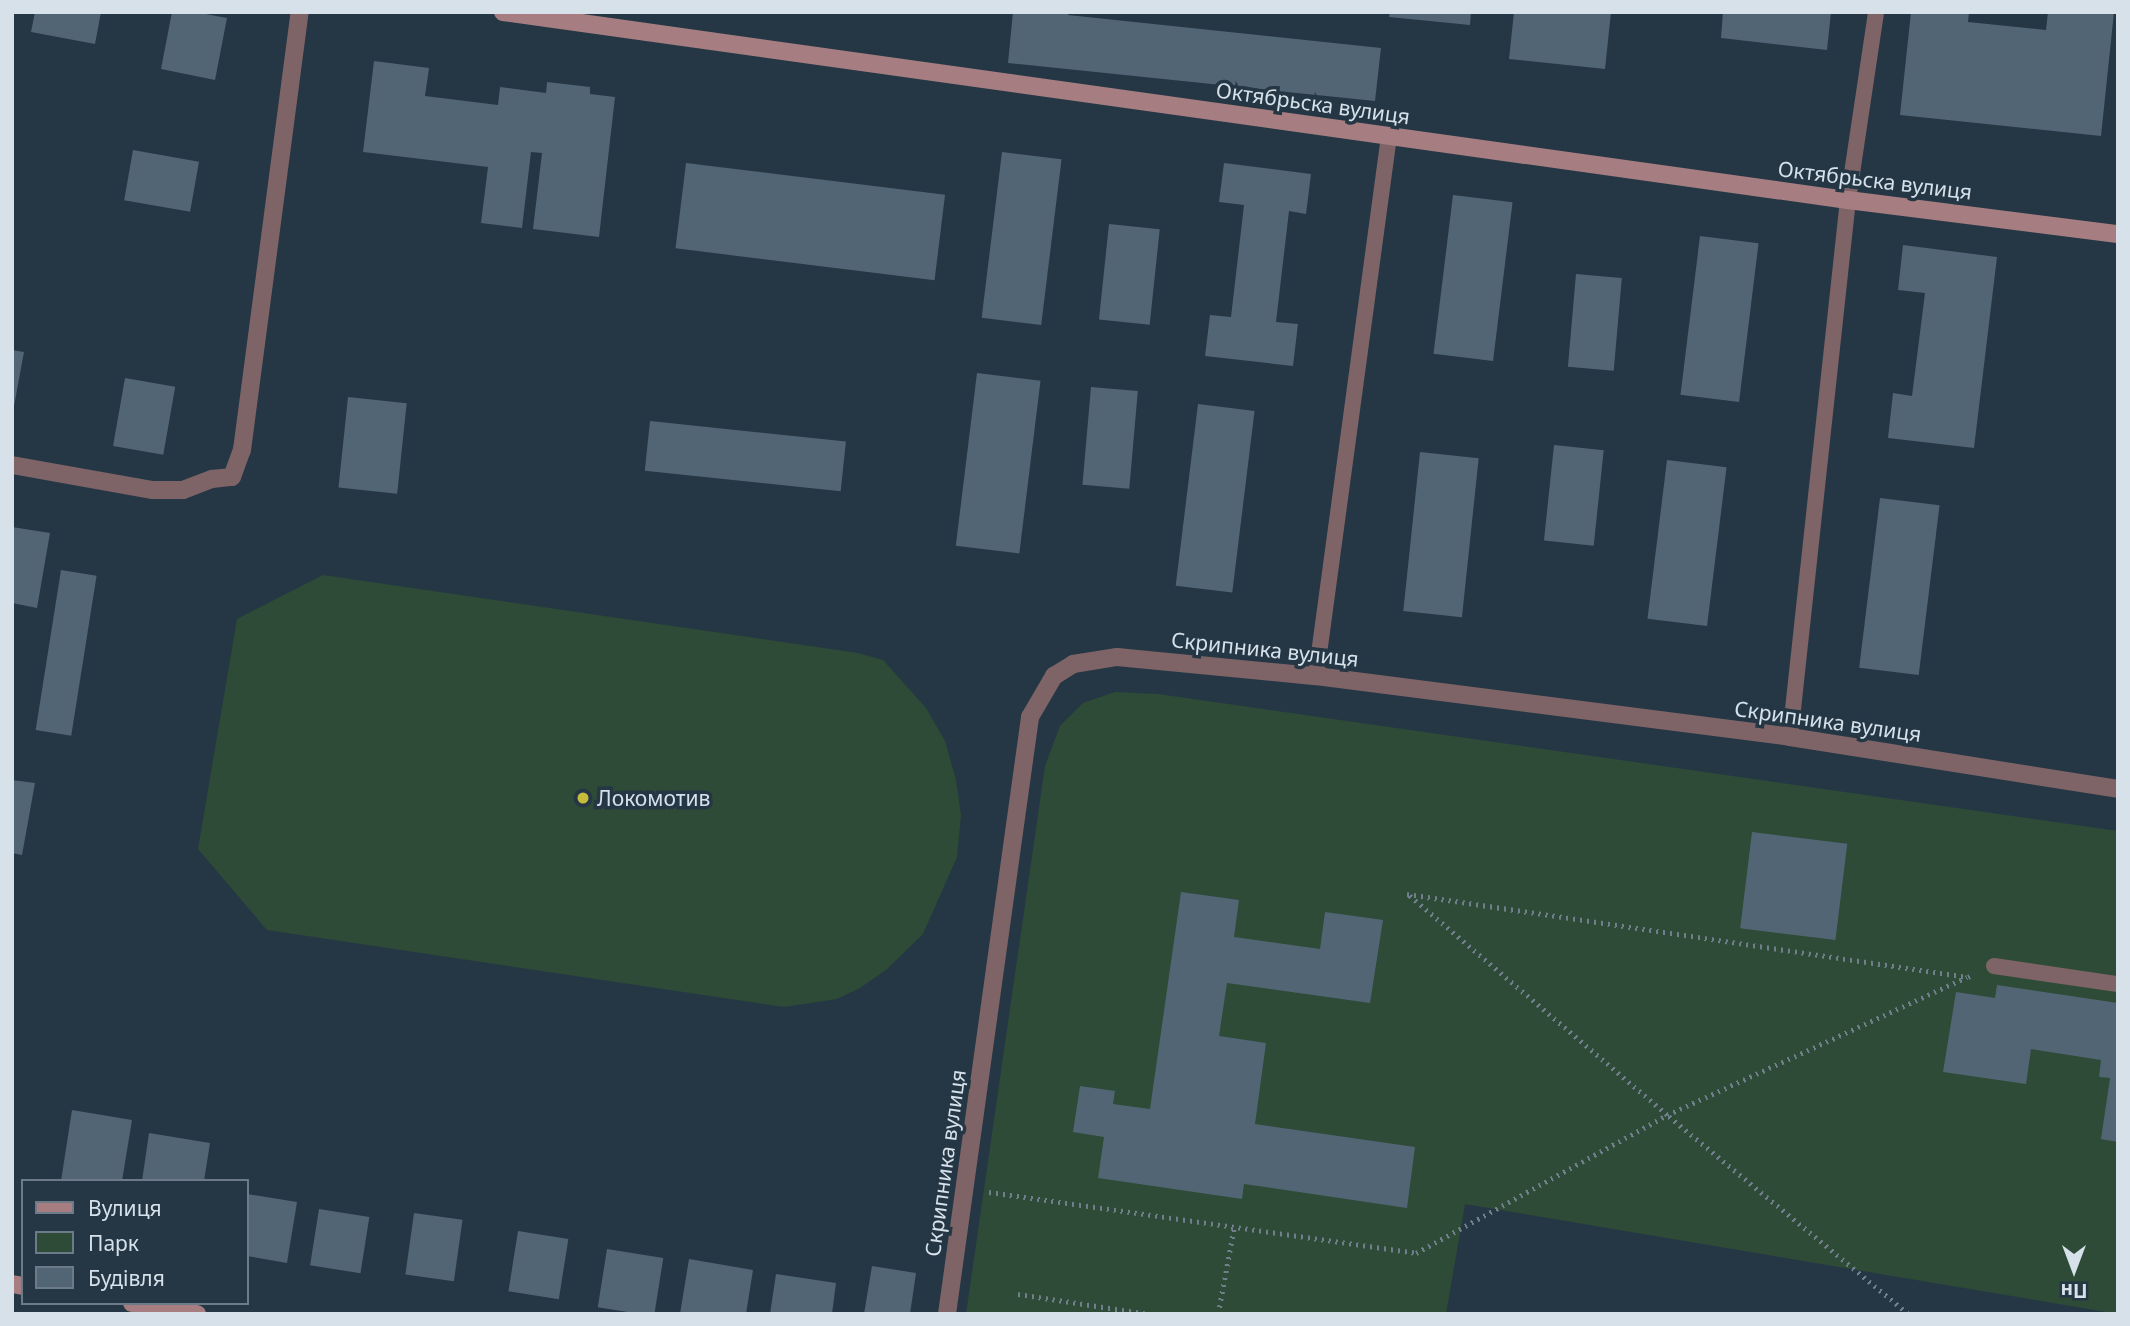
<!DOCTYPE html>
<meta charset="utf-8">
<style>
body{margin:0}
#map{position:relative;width:2130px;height:1326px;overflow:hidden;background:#253745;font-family:"Noto Sans",sans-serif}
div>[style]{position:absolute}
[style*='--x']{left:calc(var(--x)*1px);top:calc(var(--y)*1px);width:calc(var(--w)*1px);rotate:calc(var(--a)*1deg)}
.green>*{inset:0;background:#2d4b36}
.building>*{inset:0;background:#526574;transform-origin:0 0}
.path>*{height:4.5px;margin-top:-2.25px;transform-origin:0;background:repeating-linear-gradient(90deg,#707f8b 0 2px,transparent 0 7px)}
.service>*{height:16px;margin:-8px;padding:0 8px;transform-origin:8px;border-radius:8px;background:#7e6466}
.minor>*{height:18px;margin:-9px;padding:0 9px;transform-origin:9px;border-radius:9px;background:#7e6466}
.secondary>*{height:18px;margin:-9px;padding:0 9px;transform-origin:9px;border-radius:9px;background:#a67e81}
.dots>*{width:19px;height:19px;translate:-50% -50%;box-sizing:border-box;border:4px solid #253745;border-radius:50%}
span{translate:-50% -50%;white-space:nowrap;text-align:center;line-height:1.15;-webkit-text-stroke:7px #253745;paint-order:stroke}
.street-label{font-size:21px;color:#d6e1ea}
.poi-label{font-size:21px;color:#d6e1ea}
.left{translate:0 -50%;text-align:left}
.frame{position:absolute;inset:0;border:14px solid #d6e1ea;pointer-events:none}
.legend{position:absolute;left:21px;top:1179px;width:228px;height:126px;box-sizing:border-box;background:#253745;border:2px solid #6c7b87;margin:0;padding:9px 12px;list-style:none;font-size:21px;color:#d6e1ea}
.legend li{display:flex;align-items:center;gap:14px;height:35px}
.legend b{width:35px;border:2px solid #6c7b87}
.north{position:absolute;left:2039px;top:1235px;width:70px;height:70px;-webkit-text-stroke:5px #253745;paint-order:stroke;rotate:180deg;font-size:19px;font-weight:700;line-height:28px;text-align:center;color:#d6e1ea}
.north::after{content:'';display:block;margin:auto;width:24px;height:32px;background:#d6e1ea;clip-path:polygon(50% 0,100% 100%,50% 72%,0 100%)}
</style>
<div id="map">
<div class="green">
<i style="clip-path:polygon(323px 575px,858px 653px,883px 660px,926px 708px,945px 741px,956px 780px,961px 815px,957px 857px,923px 934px,886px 970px,860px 988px,837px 999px,784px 1007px,267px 930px,198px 849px,237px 619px)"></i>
<i style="clip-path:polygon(1115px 692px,1158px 694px,2118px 831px,2118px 1314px,1465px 1204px,1446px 1314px,966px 1314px,1045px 766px,1060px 726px,1083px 703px)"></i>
</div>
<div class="building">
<i style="clip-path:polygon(35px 12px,101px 12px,95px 44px,31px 32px)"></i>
<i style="clip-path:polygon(172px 12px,195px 12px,227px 18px,215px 80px,161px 69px)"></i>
<i style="clip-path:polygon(1013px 12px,1068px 12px,1068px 15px,1381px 48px,1375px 101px,1008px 63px)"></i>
<i style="clip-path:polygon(1390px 12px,1471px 12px,1470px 25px,1389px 17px)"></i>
<i style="clip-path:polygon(1514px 12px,1611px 12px,1605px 69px,1509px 59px)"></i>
<i style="clip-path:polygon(1723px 12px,1831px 12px,1827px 50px,1721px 38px)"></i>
<i style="clip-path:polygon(1911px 12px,1969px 12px,1968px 22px,2046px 30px,2048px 12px,2114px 12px,2101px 136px,1900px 115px)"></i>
<i style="clip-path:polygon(374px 61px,429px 68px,425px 96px,498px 105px,500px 87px,546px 93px,547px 82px,590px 87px,590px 94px,615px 97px,599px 237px,533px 229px,542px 153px,531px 152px,522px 228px,481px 223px,488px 167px,363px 152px)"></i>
<i style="left:133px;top:150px;width:67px;height:51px;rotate:10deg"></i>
<i style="left:1002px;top:152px;width:60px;height:167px;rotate:7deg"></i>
<i style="left:686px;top:163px;width:261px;height:86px;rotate:7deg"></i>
<i style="clip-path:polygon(1224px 163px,1311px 174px,1306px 214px,1289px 211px,1276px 322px,1298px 324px,1293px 366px,1205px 356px,1210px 315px,1231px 317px,1244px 205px,1219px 202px)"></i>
<i style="left:1453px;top:195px;width:60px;height:160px;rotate:7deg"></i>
<i style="left:1109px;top:224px;width:51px;height:96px;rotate:6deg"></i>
<i style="left:1700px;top:236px;width:59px;height:160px;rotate:7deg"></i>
<i style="clip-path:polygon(1903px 245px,1997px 257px,1974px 448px,1888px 438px,1893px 393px,1912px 396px,1925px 293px,1898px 290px)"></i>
<i style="left:1576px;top:274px;width:46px;height:93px;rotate:5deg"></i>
<i style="clip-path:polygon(12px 350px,24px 352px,14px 406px,12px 406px)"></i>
<i style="left:977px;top:373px;width:64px;height:174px;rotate:7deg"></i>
<i style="left:125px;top:378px;width:51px;height:69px;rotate:10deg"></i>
<i style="left:1091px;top:387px;width:47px;height:98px;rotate:5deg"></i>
<i style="left:348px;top:397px;width:59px;height:91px;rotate:6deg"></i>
<i style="left:1198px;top:404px;width:57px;height:183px;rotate:7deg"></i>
<i style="left:650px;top:421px;width:197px;height:50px;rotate:6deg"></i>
<i style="left:1554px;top:445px;width:50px;height:96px;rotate:6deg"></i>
<i style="left:1420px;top:452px;width:59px;height:160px;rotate:6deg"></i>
<i style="left:1667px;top:460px;width:60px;height:160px;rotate:7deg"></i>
<i style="left:1880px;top:498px;width:60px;height:171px;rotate:7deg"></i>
<i style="clip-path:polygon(12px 527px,50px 533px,37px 608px,12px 603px)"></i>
<i style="left:61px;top:570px;width:36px;height:162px;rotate:9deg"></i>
<i style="clip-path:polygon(12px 780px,35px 783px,22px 855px,12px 853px)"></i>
<i style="left:1752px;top:832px;width:96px;height:97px;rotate:7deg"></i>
<i style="clip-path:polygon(1181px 892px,1239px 900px,1234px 937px,1320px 949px,1325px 912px,1383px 920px,1370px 1003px,1227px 983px,1219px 1036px,1266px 1043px,1255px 1124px,1415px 1147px,1407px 1208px,1244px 1184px,1242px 1199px,1098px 1178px,1104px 1137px,1073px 1132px,1080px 1086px,1115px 1091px,1113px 1104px,1150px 1109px)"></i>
<i style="clip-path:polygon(1997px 985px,2118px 1003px,2118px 1142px,2101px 1139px,2110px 1078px,2099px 1077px,2101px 1060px,2031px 1049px,2026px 1084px,1943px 1072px,1956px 992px,1995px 998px)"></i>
<i style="clip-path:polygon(72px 1110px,132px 1120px,122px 1181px,61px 1181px)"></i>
<i style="clip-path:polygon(149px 1133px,210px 1143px,204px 1181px,142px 1181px)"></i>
<i style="clip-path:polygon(247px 1194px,297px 1202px,287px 1263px,247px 1256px)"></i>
<i style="left:319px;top:1209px;width:51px;height:57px;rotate:9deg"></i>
<i style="left:414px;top:1213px;width:49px;height:62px;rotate:8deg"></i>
<i style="left:518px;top:1231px;width:51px;height:61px;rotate:9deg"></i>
<i style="left:607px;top:1249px;width:57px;height:59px;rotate:9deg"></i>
<i style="clip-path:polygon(689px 1259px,753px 1270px,746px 1314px,680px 1314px)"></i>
<i style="clip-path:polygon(872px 1266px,916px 1273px,910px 1314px,864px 1314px)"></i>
<i style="clip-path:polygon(776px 1274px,836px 1283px,832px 1314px,770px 1314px)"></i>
</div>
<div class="path">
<i style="--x:989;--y:1192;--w:431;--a:8.1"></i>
<i style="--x:1416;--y:1253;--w:286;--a:-28.8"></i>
<i style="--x:1667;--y:1115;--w:330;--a:-24.7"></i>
<i style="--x:1018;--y:1294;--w:132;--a:8.7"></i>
<i style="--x:1218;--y:1314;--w:87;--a:-79.5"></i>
<i style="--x:1908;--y:1314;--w:313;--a:-140.5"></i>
<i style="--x:1667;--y:1115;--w:341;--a:-139.6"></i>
<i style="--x:1407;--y:894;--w:567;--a:8.42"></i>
<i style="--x:1968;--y:977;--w:4;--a:-27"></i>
</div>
<div class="service">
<i style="--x:1316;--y:676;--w:545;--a:-82.3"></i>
<i style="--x:1790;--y:737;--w:540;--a:-83.84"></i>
<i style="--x:1848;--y:200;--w:190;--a:-81.5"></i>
<i style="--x:1994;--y:966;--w:125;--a:8.3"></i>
</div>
<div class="minor">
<i style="--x:12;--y:465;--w:143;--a:10.1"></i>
<i style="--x:153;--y:490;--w:30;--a:0"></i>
<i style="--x:183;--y:490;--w:31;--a:-21"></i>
<i style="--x:212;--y:479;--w:20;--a:-6"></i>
<i style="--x:232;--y:477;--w:29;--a:-70"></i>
<i style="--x:242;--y:450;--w:442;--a:-82.5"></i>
<i style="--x:947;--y:1314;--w:603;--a:-82.08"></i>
<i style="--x:1030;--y:717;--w:48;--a:-59.7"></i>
<i style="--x:1054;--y:676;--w:22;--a:-32"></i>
<i style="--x:1073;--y:664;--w:45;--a:-9"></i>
<i style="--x:1117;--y:657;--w:200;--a:5.5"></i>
<i style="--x:1316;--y:676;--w:478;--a:7.3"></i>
<i style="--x:1790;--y:737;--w:332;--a:9"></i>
</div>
<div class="secondary">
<i style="--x:503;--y:12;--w:1358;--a:7.96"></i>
<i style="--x:1848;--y:200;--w:272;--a:7.2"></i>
<i style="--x:12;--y:1284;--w:11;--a:10"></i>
<i style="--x:132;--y:1303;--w:66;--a:9.6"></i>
</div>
<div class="dots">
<i style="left:583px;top:798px;background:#c6bc3c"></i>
</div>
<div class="street-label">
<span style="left:1313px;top:103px;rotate:8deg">Октябрьска вулиця</span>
<span style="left:1875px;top:180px;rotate:7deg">Октябрьска вулиця</span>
<span style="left:1265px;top:649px;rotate:6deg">Скрипника вулиця</span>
<span style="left:1828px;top:721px;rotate:8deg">Скрипника вулиця</span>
<span style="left:945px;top:1163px;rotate:-82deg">Скрипника вулиця</span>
</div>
<div class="poi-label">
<span class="left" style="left:597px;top:798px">Локомотив</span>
</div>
<div class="frame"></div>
<ul class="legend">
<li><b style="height:9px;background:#a67e81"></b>Вулиця</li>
<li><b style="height:19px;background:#2d4b36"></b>Парк</li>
<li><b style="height:19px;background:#526574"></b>Будівля</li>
</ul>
<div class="north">Пн</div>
</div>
